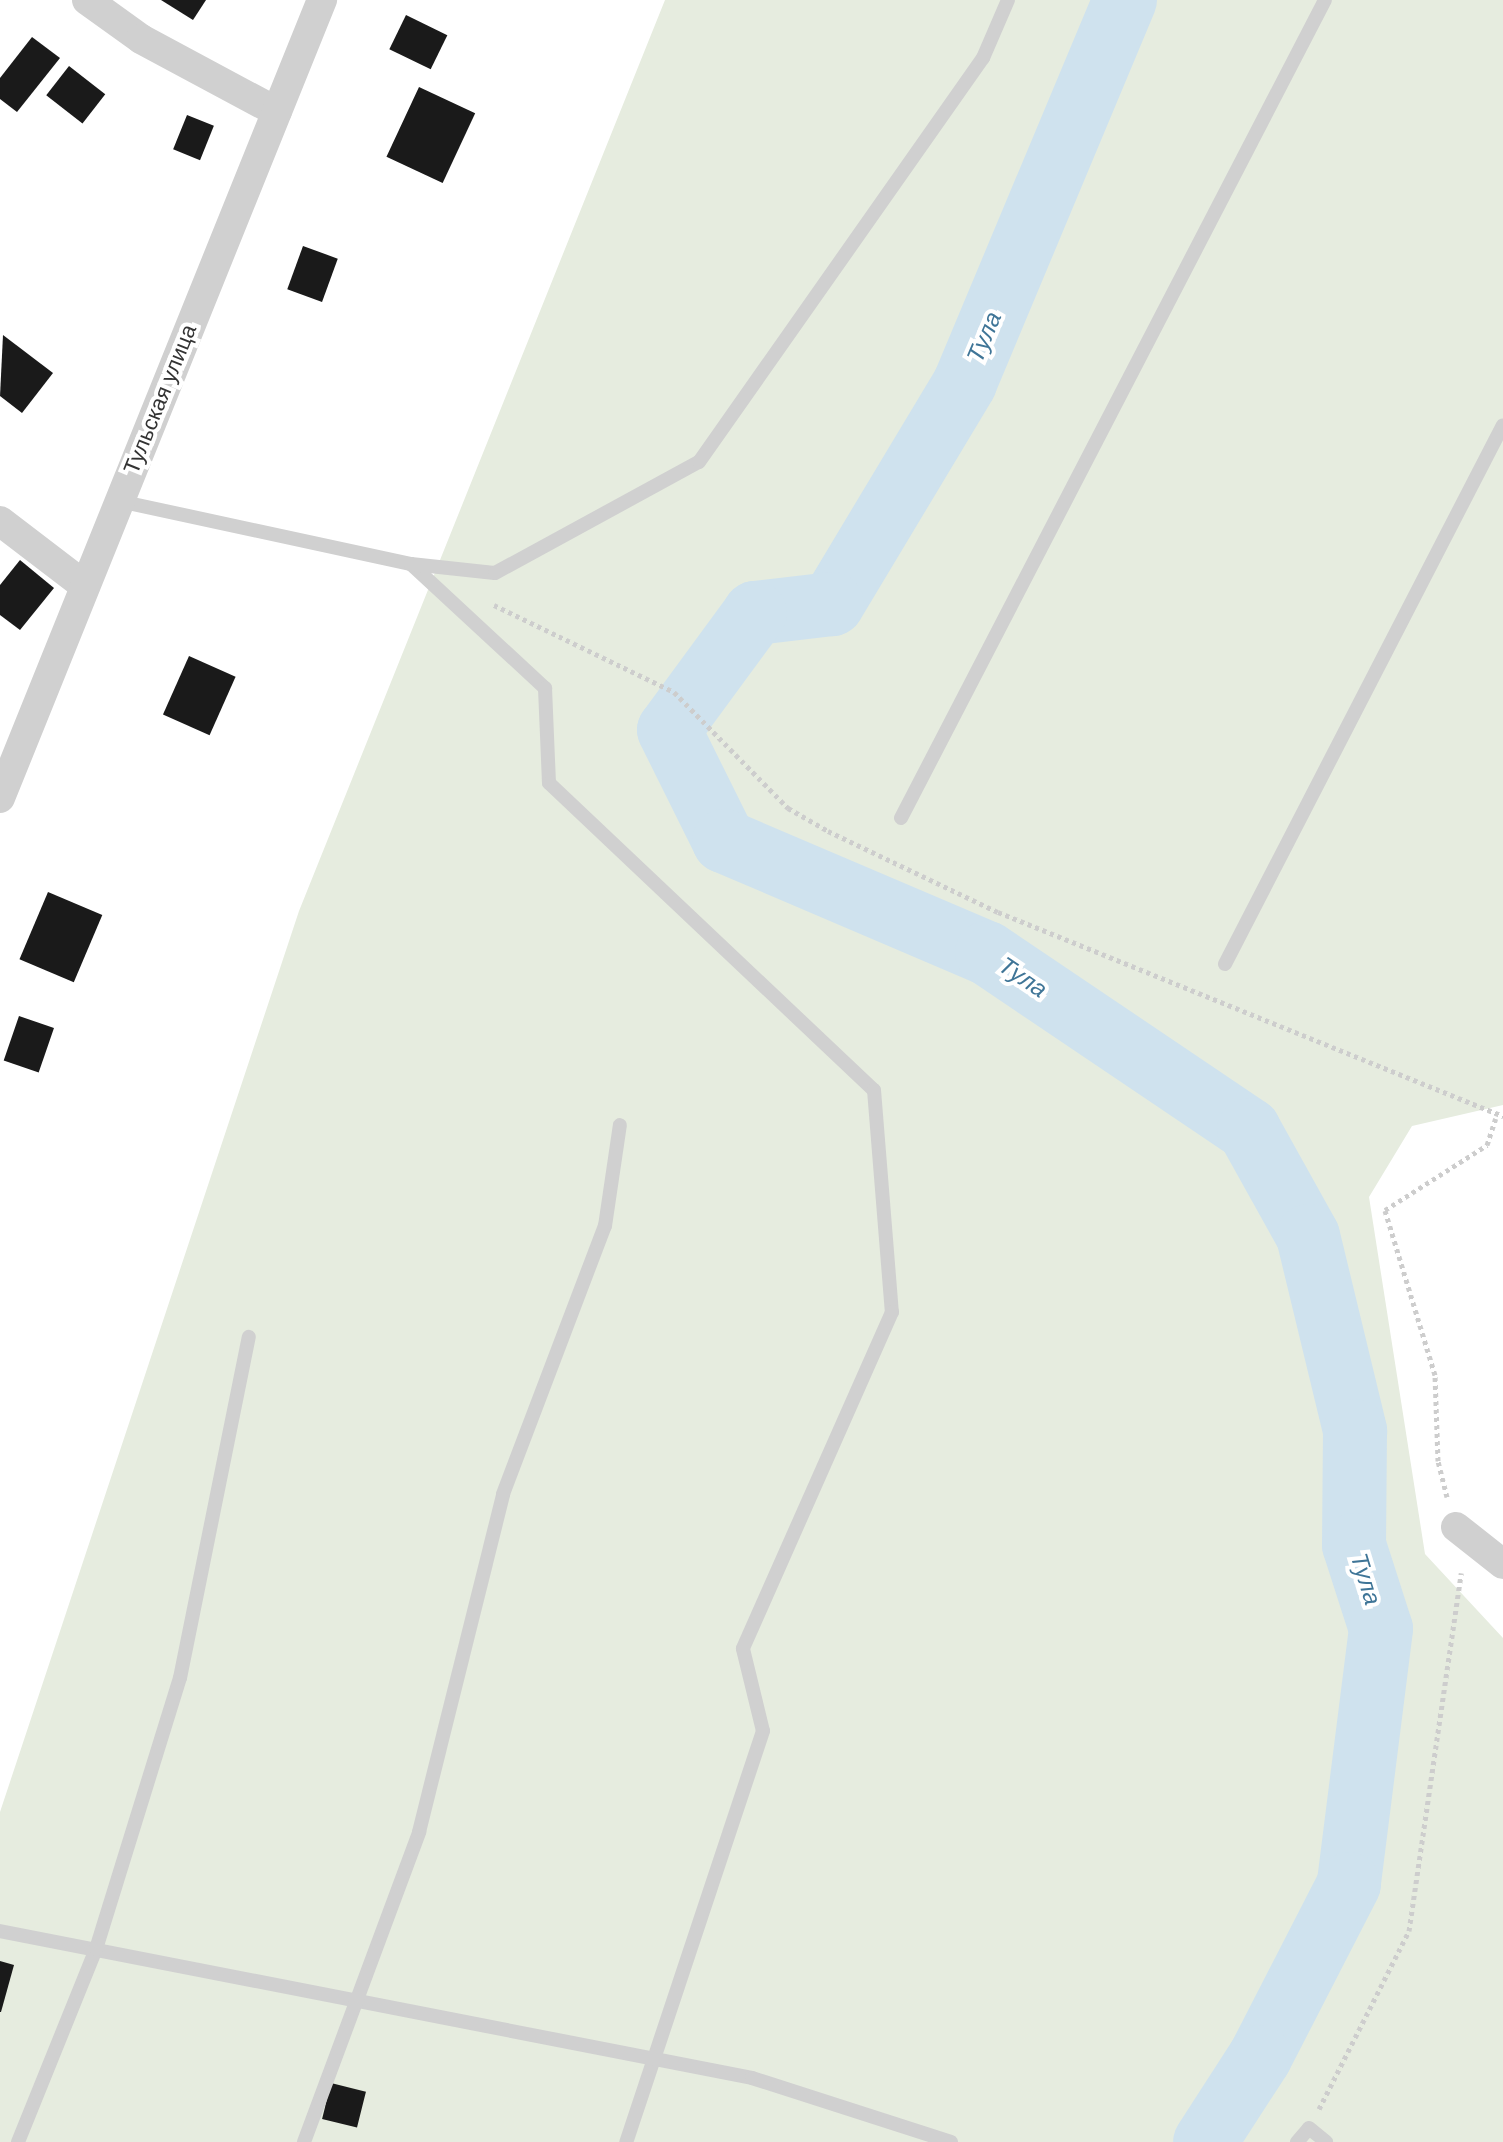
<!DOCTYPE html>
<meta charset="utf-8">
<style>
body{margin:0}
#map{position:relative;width:1503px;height:2142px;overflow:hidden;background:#fff;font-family:Helvetica,sans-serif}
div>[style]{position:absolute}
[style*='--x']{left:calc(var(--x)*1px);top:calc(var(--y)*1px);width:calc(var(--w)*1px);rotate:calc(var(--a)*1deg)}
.green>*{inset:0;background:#e6ecdf}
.river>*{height:64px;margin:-32px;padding:0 32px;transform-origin:32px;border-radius:32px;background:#cfe2ee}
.building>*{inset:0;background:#1a1a1a;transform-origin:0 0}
.path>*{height:5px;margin-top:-2.5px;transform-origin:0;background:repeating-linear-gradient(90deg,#cdcdcd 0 4px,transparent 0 8px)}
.service>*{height:14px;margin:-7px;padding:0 7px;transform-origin:7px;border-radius:7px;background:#d0d0d0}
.minor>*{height:30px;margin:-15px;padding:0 15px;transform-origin:15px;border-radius:15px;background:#d0d0d0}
span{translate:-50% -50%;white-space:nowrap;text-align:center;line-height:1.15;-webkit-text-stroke:8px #fff;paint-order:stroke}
.street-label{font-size:22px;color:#333}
.water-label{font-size:24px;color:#3f7597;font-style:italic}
</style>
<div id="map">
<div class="green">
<i style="clip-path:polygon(665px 0,1503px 0,1503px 1105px,1412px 1126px,1369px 1197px,1425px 1554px,1503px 1638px,1503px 2142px,0 2142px,0 1812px,299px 911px)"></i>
</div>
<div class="river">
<i style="--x:1125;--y:0;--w:415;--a:112.7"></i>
<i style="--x:965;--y:383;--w:258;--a:121"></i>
<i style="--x:832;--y:604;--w:78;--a:173.3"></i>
<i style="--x:755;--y:613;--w:145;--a:126.3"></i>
<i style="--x:669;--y:730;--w:124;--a:63.6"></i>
<i style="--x:724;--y:841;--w:286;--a:23.1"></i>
<i style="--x:987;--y:953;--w:316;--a:34"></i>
<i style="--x:1249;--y:1130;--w:121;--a:60.9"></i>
<i style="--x:1308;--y:1236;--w:201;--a:76.4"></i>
<i style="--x:1355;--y:1431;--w:114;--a:90.5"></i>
<i style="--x:1354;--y:1545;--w:88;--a:72.2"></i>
<i style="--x:1381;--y:1629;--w:257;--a:97.2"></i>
<i style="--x:1349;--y:1884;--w:195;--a:117.2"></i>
<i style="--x:1260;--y:2057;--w:101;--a:122.9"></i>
</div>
<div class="building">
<i style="clip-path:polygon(161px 0,206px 0,193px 20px)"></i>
<i style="left:406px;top:15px;width:46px;height:38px;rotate:26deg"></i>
<i style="clip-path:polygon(32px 37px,60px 58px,17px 112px,0 99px,0 78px)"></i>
<i style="left:69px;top:66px;width:46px;height:37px;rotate:38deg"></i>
<i style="left:419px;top:87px;width:62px;height:77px;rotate:25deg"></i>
<i style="left:187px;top:115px;width:29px;height:37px;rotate:22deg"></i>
<i style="left:303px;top:246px;width:37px;height:46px;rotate:20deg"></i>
<i style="clip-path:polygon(3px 335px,53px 373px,22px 413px,0 396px)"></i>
<i style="clip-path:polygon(20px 560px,54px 588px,20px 630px,0 615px,0 585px)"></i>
<i style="left:189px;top:656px;width:51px;height:64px;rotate:24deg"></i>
<i style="left:48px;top:892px;width:59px;height:73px;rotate:23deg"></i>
<i style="left:19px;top:1016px;width:37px;height:47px;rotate:19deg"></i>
<i style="clip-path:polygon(0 1961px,14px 1965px,1px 2012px,0 2012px)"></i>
<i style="left:331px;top:2083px;width:36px;height:37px;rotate:14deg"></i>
</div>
<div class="path">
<i style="--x:494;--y:605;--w:200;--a:25.8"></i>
<i style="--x:674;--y:692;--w:163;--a:45.5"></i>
<i style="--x:788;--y:808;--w:46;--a:29.9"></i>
<i style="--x:828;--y:831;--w:188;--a:25.5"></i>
<i style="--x:998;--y:912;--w:545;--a:22"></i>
<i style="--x:1447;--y:1497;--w:37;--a:-104"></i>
<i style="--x:1438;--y:1461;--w:86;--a:-92"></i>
<i style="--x:1435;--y:1375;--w:172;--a:-106.9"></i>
<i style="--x:1385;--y:1210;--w:121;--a:-32.5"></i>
<i style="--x:1487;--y:1145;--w:28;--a:-72"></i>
<i style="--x:1319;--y:2109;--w:199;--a:-63.2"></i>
<i style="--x:1409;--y:1931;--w:362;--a:-81.7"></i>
</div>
<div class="service">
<i style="--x:119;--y:501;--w:299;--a:12.2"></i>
<i style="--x:411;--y:564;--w:183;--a:42.8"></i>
<i style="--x:545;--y:688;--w:95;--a:87.6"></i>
<i style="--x:549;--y:783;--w:447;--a:43.4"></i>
<i style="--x:874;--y:1090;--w:223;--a:85.4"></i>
<i style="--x:892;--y:1312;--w:368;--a:113.9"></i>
<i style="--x:743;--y:1649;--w:84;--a:76.3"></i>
<i style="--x:763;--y:1731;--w:433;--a:108.4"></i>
<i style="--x:411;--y:564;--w:84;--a:6.1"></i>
<i style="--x:495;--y:573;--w:232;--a:-28.6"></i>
<i style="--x:699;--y:462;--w:494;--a:-54.9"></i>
<i style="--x:983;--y:58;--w:63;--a:-66.7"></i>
<i style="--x:901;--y:818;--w:921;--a:-62.6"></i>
<i style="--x:1225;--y:964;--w:606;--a:-62.72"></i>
<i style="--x:0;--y:1931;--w:766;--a:11.06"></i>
<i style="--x:752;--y:2078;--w:209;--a:17.8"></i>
<i style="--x:18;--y:2142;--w:208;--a:-68"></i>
<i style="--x:96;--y:1949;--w:284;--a:-72.8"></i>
<i style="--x:180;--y:1678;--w:348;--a:-78.6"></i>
<i style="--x:304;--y:2142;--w:331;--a:-69.6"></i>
<i style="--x:419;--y:1832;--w:348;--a:-76"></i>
<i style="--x:503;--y:1494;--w:287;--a:-69.2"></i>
<i style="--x:605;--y:1226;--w:102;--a:-81.6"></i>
<i style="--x:1297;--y:2142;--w:18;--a:-49"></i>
<i style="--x:1309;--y:2128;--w:22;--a:39"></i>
</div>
<div class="minor">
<i style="--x:87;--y:0;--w:67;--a:35.8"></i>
<i style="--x:141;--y:39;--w:154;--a:28.2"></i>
<i style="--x:0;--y:521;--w:107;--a:37.4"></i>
<i style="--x:0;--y:798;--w:861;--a:-68.03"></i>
<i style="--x:1456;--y:1527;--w:60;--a:38.2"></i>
</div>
<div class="street-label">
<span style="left:160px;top:399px;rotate:-68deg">Тульская улица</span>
</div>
<div class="water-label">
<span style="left:984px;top:337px;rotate:-67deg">Тула</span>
<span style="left:1023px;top:977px;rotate:34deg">Тула</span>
<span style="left:1366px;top:1579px;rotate:73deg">Тула</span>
</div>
</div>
